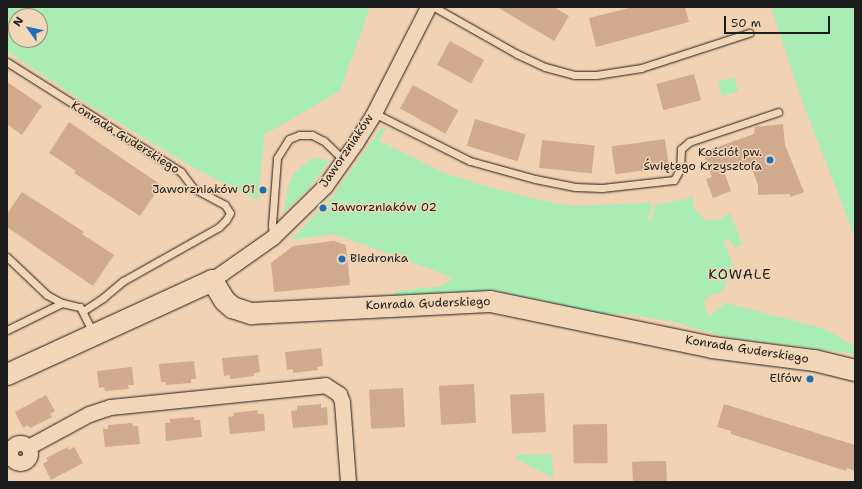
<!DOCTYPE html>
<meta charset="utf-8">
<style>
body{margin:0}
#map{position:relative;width:862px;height:489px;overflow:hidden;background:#f1d2b3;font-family:"Shantell Sans",sans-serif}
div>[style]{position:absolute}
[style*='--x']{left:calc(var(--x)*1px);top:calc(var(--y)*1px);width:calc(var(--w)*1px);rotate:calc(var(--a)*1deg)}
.green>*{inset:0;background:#a9ecb5;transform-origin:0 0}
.building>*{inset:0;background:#d1a98c;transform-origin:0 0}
.roads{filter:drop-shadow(0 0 1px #1c1c1c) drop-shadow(0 0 1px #1c1c1c)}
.lane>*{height:7px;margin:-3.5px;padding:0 3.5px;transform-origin:3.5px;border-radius:3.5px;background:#f2d6b8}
.street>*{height:15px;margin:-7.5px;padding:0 7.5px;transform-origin:7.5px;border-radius:7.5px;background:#f2d6b8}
.street>.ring{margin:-7.5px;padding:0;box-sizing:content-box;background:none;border:15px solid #f2d6b8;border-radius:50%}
.secondary>*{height:21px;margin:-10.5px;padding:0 10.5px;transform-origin:10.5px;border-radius:10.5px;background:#f2d6b8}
.dots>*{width:11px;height:11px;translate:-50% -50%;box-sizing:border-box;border:2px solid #f2d6b8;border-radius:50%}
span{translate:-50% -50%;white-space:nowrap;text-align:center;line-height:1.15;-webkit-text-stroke:3px #f2d6b8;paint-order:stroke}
.street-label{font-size:12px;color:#1c1c1c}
.poi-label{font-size:12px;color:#1c1c1c}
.right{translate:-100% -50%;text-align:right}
.left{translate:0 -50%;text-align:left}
.quarter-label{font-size:14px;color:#1c1c1c;letter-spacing:1px}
.frame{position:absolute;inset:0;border:8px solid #1c1c1c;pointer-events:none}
.north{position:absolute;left:8px;top:8px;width:40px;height:40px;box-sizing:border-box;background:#f2d6b8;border:1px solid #9c8c7a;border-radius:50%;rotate:303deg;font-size:11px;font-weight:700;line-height:16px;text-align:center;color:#1c1c1c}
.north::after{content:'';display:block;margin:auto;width:14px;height:18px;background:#1f6fb2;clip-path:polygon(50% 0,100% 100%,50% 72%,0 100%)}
.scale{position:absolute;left:724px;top:16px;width:106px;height:18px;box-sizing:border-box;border:2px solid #1c1c1c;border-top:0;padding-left:5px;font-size:12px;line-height:14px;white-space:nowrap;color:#1c1c1c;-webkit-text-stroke:3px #f2d6b8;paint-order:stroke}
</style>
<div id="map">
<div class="green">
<i style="clip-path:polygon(evenodd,7px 7px,370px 7px,340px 91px,264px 135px,258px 201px,194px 168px,81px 100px,7px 51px,7px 7px,16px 16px,40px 16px,40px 40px,16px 40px,16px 16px)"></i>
<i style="clip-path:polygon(771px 7px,855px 7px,855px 237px,804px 106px)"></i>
<i style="left:734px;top:77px;width:15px;height:17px;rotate:74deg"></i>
<i style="clip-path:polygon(381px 128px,386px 128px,379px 141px,444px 173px,488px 187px,557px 204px,577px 206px,647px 203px,652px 204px,648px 220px,651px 221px,655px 205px,690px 198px,692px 195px,695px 210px,706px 221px,720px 219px,730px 213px,742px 245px,735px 248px,729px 240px,723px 240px,733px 266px,724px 289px,718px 294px,711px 294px,704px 302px,708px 316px,726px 303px,825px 329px,855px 347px,855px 354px,725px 337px,670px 321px,624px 314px,599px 314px,495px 290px,395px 295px,395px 291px,443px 286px,452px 277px,334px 234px,291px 240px,332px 197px)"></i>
<i style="clip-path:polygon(313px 158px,327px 160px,328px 163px,308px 189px,283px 213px,288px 186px,295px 172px)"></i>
<i style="clip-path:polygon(551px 454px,554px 478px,515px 458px,516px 455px)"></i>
</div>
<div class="building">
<i style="clip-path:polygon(497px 7px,554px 7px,569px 16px,554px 41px)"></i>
<i style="clip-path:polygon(633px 7px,685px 7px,689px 22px,596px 47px,589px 18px)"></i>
<i style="left:450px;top:41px;width:39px;height:27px;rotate:29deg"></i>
<i style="left:694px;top:74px;width:27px;height:39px;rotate:75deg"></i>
<i style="clip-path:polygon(7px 82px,42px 106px,22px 135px,7px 124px)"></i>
<i style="left:413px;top:85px;width:52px;height:27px;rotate:29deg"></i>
<i style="left:475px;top:119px;width:53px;height:28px;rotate:17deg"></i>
<i style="clip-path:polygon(69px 122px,161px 185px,140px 216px,74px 173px,76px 171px,49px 153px)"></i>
<i style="clip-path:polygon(783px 124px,785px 145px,804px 192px,791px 197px,789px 194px,758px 195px,758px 185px,750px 163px,724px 172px,731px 191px,713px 198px,706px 179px,712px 177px,703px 152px,754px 134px,755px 127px)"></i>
<i style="left:665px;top:139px;width:28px;height:54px;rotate:82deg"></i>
<i style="left:542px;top:140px;width:53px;height:28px;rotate:6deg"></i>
<i style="clip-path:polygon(22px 192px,84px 232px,82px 234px,114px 255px,93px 286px,7px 227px,7px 214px)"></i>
<i style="clip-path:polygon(334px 241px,346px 245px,350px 285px,274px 292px,271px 263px,293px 246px)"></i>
<i style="clip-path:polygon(321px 348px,323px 366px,317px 367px,318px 370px,293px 373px,293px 369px,287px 370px,285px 352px)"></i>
<i style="clip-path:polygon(258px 355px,260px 372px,254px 373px,254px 376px,230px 379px,230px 375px,224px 376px,222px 358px)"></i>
<i style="clip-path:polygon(194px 361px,196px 379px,191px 379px,191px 383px,166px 385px,166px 382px,161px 382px,159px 364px)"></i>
<i style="clip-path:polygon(132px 367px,134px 385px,128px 385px,129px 389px,105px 391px,104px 387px,99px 388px,97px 371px)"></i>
<i style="left:474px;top:384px;width:39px;height:35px;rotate:87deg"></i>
<i style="left:403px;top:388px;width:39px;height:34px;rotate:87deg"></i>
<i style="left:544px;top:393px;width:39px;height:34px;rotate:87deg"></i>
<i style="clip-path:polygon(46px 395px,55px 411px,50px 414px,52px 417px,30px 428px,28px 425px,23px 428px,15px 412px)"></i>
<i style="clip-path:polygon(321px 404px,321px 408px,327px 407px,328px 425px,293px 428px,291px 411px,297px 410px,297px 406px)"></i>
<i style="clip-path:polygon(724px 404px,855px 445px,855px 471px,847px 468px,846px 471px,731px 434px,731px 431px,717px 427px)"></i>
<i style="clip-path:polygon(257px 410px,258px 414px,264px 414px,265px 431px,230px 434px,228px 417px,234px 416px,233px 413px)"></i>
<i style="clip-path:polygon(194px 417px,194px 420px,200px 420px,202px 437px,166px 441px,165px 423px,170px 423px,170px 419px)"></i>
<i style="clip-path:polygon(132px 423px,133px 426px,138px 426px,140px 444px,105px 447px,103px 429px,108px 429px,108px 425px)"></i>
<i style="left:607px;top:424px;width:39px;height:34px;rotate:89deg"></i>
<i style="clip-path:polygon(68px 447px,69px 450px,74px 447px,83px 463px,51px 480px,43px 464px,48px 461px,46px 458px)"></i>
<i style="clip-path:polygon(652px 461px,666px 461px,667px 482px,633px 482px,632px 462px)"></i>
</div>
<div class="roads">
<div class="lane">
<i style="--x:434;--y:7;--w:95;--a:29.5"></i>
<i style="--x:517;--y:54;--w:31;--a:25"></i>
<i style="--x:545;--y:67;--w:30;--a:15"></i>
<i style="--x:574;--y:75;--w:22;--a:0"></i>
<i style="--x:596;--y:75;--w:46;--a:-8.8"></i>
<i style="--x:641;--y:68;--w:114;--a:-18"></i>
<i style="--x:7;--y:62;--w:206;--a:32.3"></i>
<i style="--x:181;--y:172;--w:20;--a:53"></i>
<i style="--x:193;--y:188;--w:36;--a:28"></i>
<i style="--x:225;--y:205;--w:9;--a:58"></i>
<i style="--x:230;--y:213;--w:8;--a:120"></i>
<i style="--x:226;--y:220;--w:10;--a:135"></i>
<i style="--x:219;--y:227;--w:110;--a:150.6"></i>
<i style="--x:123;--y:281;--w:26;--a:140"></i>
<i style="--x:103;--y:298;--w:24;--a:147"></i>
<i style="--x:374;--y:113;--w:107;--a:26.6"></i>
<i style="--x:470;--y:161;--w:67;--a:15.5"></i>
<i style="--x:535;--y:179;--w:41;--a:11.3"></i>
<i style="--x:575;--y:187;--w:27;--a:2"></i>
<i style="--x:602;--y:188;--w:72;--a:-6.3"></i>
<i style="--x:674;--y:180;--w:13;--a:-61"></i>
<i style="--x:680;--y:169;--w:20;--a:-87"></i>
<i style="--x:681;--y:149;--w:11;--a:-41"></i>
<i style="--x:689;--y:142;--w:94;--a:-18.6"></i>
<i style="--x:273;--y:236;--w:11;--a:-95"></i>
<i style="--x:272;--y:225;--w:67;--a:-85.7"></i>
<i style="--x:277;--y:158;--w:22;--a:-58"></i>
<i style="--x:289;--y:139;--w:11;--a:-22"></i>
<i style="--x:299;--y:135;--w:13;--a:0"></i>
<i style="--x:312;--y:135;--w:13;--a:27"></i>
<i style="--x:324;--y:141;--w:28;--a:44"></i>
<i style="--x:7;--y:257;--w:55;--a:43.5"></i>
<i style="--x:47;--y:295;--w:17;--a:28"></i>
<i style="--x:62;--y:303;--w:18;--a:13"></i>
<i style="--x:80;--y:307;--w:29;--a:63"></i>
<i style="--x:7;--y:330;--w:61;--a:-26.1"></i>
</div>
<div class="street">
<i style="--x:212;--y:280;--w:75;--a:-35.2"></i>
<i style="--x:273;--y:237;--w:73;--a:-44.4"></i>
<i style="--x:325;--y:186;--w:54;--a:-54.8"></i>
<i style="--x:356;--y:142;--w:34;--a:-58"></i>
<i style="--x:374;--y:113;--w:119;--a:-63"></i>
<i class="ring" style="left:10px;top:443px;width:5px;height:5px"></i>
<i style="--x:28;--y:447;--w:69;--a:-28.4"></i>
<i style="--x:89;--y:414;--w:22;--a:-18"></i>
<i style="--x:110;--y:407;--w:216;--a:-5.8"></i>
<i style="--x:325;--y:385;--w:17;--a:33"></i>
<i style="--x:339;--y:394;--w:9;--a:69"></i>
<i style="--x:342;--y:402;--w:80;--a:85.7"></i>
</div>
<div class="secondary">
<i style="--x:7;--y:374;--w:226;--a:-24.6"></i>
<i style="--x:212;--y:280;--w:23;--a:59"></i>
<i style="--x:224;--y:300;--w:11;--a:41"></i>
<i style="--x:232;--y:307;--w:20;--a:18"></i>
<i style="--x:251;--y:313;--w:239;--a:-2.9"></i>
<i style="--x:490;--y:301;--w:227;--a:11.7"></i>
<i style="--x:712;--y:347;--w:103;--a:7.3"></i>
<i style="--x:814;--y:360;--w:42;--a:13.7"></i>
</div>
</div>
<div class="dots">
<i style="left:770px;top:160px;background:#1f6fb2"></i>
<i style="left:263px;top:190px;background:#1f6fb2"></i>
<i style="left:323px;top:208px;background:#1f6fb2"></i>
<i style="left:342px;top:259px;background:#1f6fb2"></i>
<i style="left:810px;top:379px;background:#1f6fb2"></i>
</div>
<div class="street-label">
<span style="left:125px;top:138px;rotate:32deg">Konrada Guderskiego</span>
<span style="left:347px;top:151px;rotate:-56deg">Jaworzniaków</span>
<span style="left:428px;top:304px;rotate:-2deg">Konrada Guderskiego</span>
<span style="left:747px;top:350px;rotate:9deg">Konrada Guderskiego</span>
</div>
<div class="poi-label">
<span class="right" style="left:762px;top:160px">Kościół pw.<br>Świętego Krzysztofa</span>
<span class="right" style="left:255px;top:190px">Jaworzniaków 01</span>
<span class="left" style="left:331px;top:208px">Jaworzniaków 02</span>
<span class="left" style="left:350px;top:259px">Biedronka</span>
<span class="right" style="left:802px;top:379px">Elfów</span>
</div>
<div class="quarter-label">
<span style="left:740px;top:274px">KOWALE</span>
</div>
<div class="frame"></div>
<div class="north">N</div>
<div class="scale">50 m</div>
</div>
